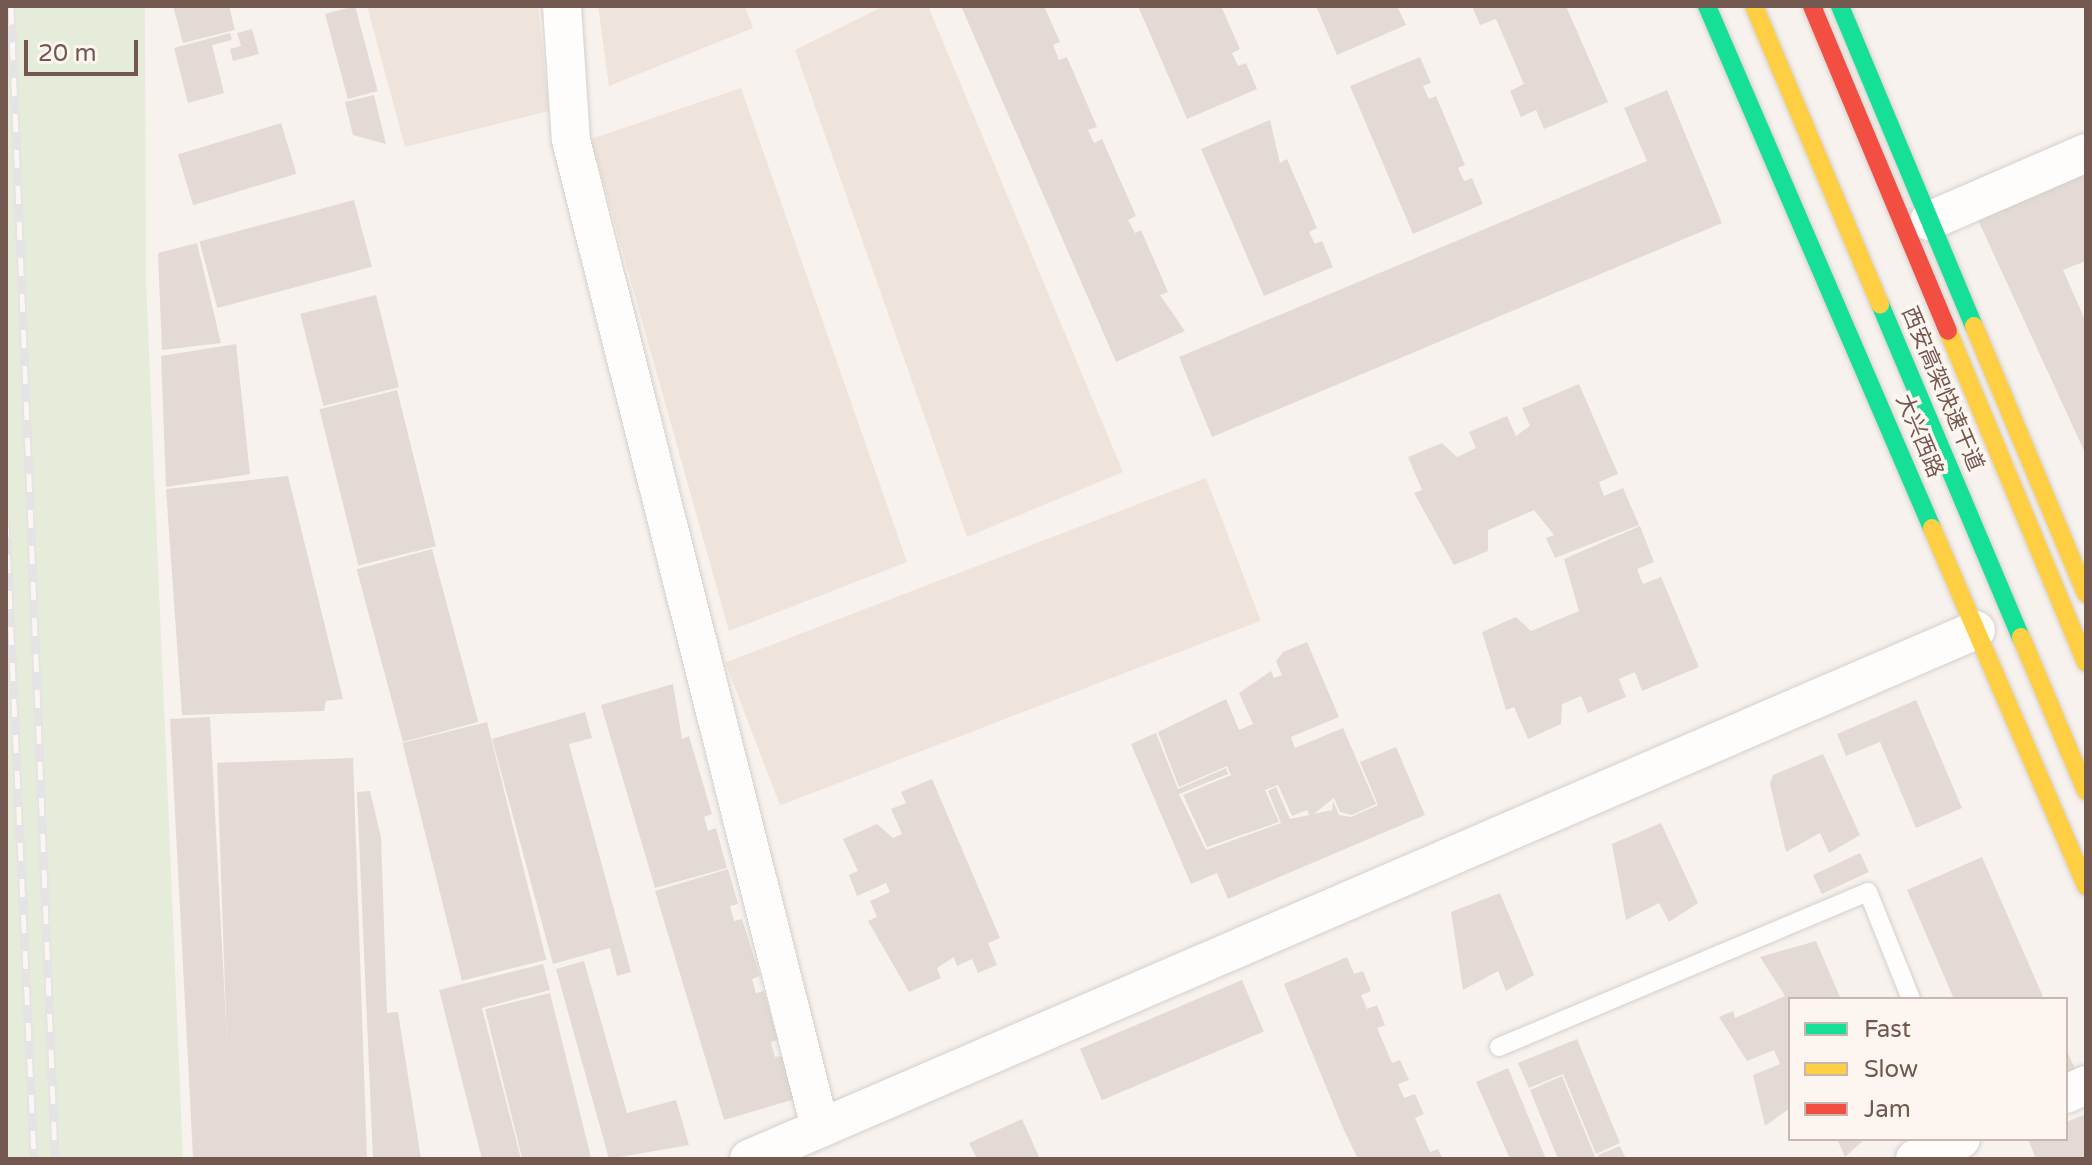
<!DOCTYPE html>
<meta charset="utf-8">
<style>
body{margin:0}
#map{position:relative;width:2092px;height:1165px;overflow:hidden;background:#f7f2ee;font-family:"Varela Round","Noto Sans SC",sans-serif}
div>[style]{position:absolute}
[style*='--x']{left:calc(var(--x)*1px);top:calc(var(--y)*1px);width:calc(var(--w)*1px);rotate:calc(var(--a)*1deg)}
.residential>*{inset:0;background:#efe4dc;transform-origin:0 0}
.green>*{inset:0;background:#e6ecda}
.building>*{inset:0;background:#e3dad5;transform-origin:0 0}
.roads{filter:drop-shadow(0 0 2px #d6cfcc) drop-shadow(0 0 2px #d6cfcc)}
.lane>*{height:18px;margin:-9px;padding:0 9px;transform-origin:9px;border-radius:9px;background:#fefdfc}
.street>*{height:38px;margin:-19px;padding:0 19px;transform-origin:19px;border-radius:19px;background:#fefdfc}
.fast>*{height:18px;margin:-9px;padding:0 9px;transform-origin:9px;border-radius:9px;background:#16e098}
.slow>*{height:18px;margin:-9px;padding:0 9px;transform-origin:9px;border-radius:9px;background:#ffcf43}
.jam>*{height:18px;margin:-9px;padding:0 9px;transform-origin:9px;border-radius:9px;background:#f24e42}
.rail>*{height:9px;margin-top:-4.5px;transform-origin:0;background:repeating-linear-gradient(90deg,#fdf6f0 0 18px,#e4e3e5 0 36px);box-sizing:border-box;border-block:2px solid #e4e3e5}
span{translate:-50% -50%;white-space:nowrap;text-align:center;line-height:1.15;-webkit-text-stroke:7px #fdf6f0;paint-order:stroke}
.street-label{font-size:22px;color:#73584f}
.frame{position:absolute;inset:0;border:8px solid #73584f;pointer-events:none}
.legend{position:absolute;left:1788px;top:997px;width:280px;height:144px;box-sizing:border-box;background:#fdf6f0;border:2px solid #c6b7b0;margin:0;padding:10px 14px;list-style:none;font-size:24px;color:#73584f}
.legend li{display:flex;align-items:center;gap:16px;height:40px}
.legend b{width:40px;border:2px solid #c6b7b0}
.scale{position:absolute;left:24px;top:40px;width:114px;height:36px;box-sizing:border-box;border:4px solid #73584f;border-top:0;padding-left:10px;font-size:24px;line-height:28px;white-space:nowrap;color:#73584f;-webkit-text-stroke:6px #fdf6f0;paint-order:stroke}
</style>
<div id="map">
<div class="residential">
<i style="clip-path:polygon(367px 6px,538px 6px,549px 111px,405px 147px)"></i>
<i style="clip-path:polygon(598px 6px,745px 6px,753px 28px,609px 86px)"></i>
<i style="clip-path:polygon(884px 6px,928px 6px,1123px 472px,967px 537px,795px 50px)"></i>
<i style="clip-path:polygon(741px 88px,907px 562px,729px 631px,591px 139px)"></i>
<i style="left:1206px;top:478px;width:153px;height:515px;rotate:69deg"></i>
</div>
<div class="green">
<i style="clip-path:polygon(6px 6px,145px 6px,146px 279px,183px 1159px,6px 1159px)"></i>
</div>
<div class="building">
<i style="clip-path:polygon(173px 6px,229px 6px,235px 30px,183px 43px)"></i>
<i style="left:355px;top:6px;width:88px;height:31px;rotate:75deg"></i>
<i style="clip-path:polygon(961px 6px,1044px 6px,1060px 42px,1053px 45px,1059px 60px,1067px 57px,1097px 127px,1088px 130px,1094px 143px,1102px 139px,1136px 216px,1128px 220px,1135px 233px,1141px 230px,1168px 292px,1160px 295px,1185px 331px,1116px 362px)"></i>
<i style="clip-path:polygon(1138px 6px,1221px 6px,1240px 49px,1232px 53px,1238px 66px,1246px 63px,1257px 89px,1187px 119px)"></i>
<i style="clip-path:polygon(1316px 6px,1397px 6px,1406px 25px,1337px 55px)"></i>
<i style="clip-path:polygon(1472px 6px,1566px 6px,1608px 102px,1544px 129px,1536px 110px,1521px 117px,1510px 91px,1524px 84px,1496px 19px,1480px 25px)"></i>
<i style="clip-path:polygon(252px 29px,259px 54px,233px 61px,230px 49px,241px 46px,237px 33px)"></i>
<i style="clip-path:polygon(230px 33px,232px 40px,212px 45px,224px 93px,188px 103px,174px 48px)"></i>
<i style="clip-path:polygon(1420px 57px,1431px 83px,1423px 86px,1429px 99px,1436px 96px,1465px 165px,1458px 168px,1464px 181px,1472px 178px,1483px 204px,1413px 234px,1350px 86px)"></i>
<i style="clip-path:polygon(1667px 90px,1722px 223px,1212px 437px,1179px 357px,1647px 161px,1624px 108px)"></i>
<i style="clip-path:polygon(374px 95px,386px 144px,353px 135px,345px 102px)"></i>
<i style="clip-path:polygon(1270px 120px,1280px 163px,1287px 159px,1317px 228px,1309px 232px,1315px 244px,1322px 241px,1333px 267px,1264px 296px,1201px 149px)"></i>
<i style="left:281px;top:123px;width:53px;height:108px;rotate:73deg"></i>
<i style="clip-path:polygon(2086px 173px,2086px 261px,2063px 270px,2086px 322px,2086px 455px,1978px 220px)"></i>
<i style="left:354px;top:200px;width:69px;height:160px;rotate:75deg"></i>
<i style="clip-path:polygon(197px 243px,221px 343px,162px 350px,158px 253px)"></i>
<i style="left:376px;top:295px;width:95px;height:78px;rotate:76deg"></i>
<i style="clip-path:polygon(236px 344px,250px 474px,166px 487px,161px 356px)"></i>
<i style="clip-path:polygon(1579px 384px,1618px 474px,1599px 482px,1604px 496px,1623px 488px,1639px 525px,1555px 558px,1546px 538px,1554px 535px,1534px 510px,1488px 530px,1488px 551px,1454px 565px,1414px 493px,1422px 490px,1408px 457px,1442px 443px,1457px 457px,1476px 448px,1469px 432px,1507px 416px,1516px 436px,1530px 426px,1522px 408px)"></i>
<i style="left:397px;top:390px;width:161px;height:80px;rotate:76deg"></i>
<i style="clip-path:polygon(288px 476px,343px 699px,326px 701px,324px 711px,182px 715px,166px 489px)"></i>
<i style="clip-path:polygon(1640px 526px,1654px 562px,1637px 569px,1643px 584px,1661px 577px,1699px 667px,1642px 691px,1635px 672px,1619px 679px,1626px 697px,1588px 713px,1581px 696px,1562px 704px,1561px 724px,1528px 739px,1514px 707px,1506px 710px,1482px 632px,1516px 617px,1531px 631px,1579px 611px,1564px 559px)"></i>
<i style="left:432px;top:549px;width:179px;height:78px;rotate:75deg"></i>
<i style="clip-path:polygon(1307px 642px,1339px 717px,1291px 737px,1295px 748px,1343px 728px,1376px 804px,1352px 815px,1340px 812px,1334px 798px,1310px 817px,1307px 810px,1292px 816px,1278px 785px,1265px 790px,1279px 822px,1207px 847px,1183px 795px,1231px 775px,1227px 766px,1179px 787px,1158px 732px,1226px 699px,1239px 730px,1253px 724px,1239px 693px,1271px 671px,1274px 678px,1282px 675px,1276px 661px,1283px 652px)"></i>
<i style="clip-path:polygon(673px 684px,682px 739px,689px 736px,712px 814px,704px 817px,708px 831px,716px 828px,727px 868px,655px 888px,601px 705px)"></i>
<i style="clip-path:polygon(1916px 700px,1962px 808px,1916px 828px,1880px 742px,1846px 756px,1837px 734px)"></i>
<i style="clip-path:polygon(585px 712px,592px 738px,569px 744px,631px 972px,617px 976px,610px 948px,553px 964px,492px 739px)"></i>
<i style="left:210px;top:717px;width:443px;height:40px;rotate:87deg"></i>
<i style="left:487px;top:722px;width:245px;height:87px;rotate:76deg"></i>
<i style="clip-path:polygon(1156px 733px,1178px 789px,1226px 768px,1228px 774px,1179px 794px,1206px 850px,1281px 823px,1268px 791px,1276px 787px,1290px 819px,1332px 810px,1333px 801px,1339px 815px,1351px 817px,1378px 805px,1360px 762px,1396px 747px,1425px 815px,1228px 899px,1217px 873px,1191px 884px,1131px 744px)"></i>
<i style="clip-path:polygon(1823px 754px,1860px 835px,1829px 853px,1820px 833px,1786px 852px,1770px 784px,1773px 775px)"></i>
<i style="left:353px;top:758px;width:401px;height:136px;rotate:88deg"></i>
<i style="clip-path:polygon(932px 779px,1000px 938px,988px 943px,997px 965px,978px 973px,972px 959px,957px 966px,954px 957px,937px 968px,941px 978px,909px 992px,868px 921px,877px 917px,870px 901px,890px 892px,886px 883px,857px 896px,849px 875px,858px 871px,843px 839px,877px 824px,893px 838px,902px 834px,891px 809px,906px 803px,901px 792px)"></i>
<i style="clip-path:polygon(370px 791px,381px 837px,387px 1013px,398px 1012px,421px 1159px,373px 1159px,357px 792px)"></i>
<i style="clip-path:polygon(1661px 823px,1698px 903px,1669px 922px,1659px 903px,1626px 920px,1612px 844px)"></i>
<i style="left:1860px;top:853px;width:21px;height:52px;rotate:65deg"></i>
<i style="clip-path:polygon(1982px 857px,2044px 999px,1954px 999px,1907px 890px)"></i>
<i style="clip-path:polygon(728px 869px,738px 904px,730px 906px,734px 921px,742px 919px,760px 976px,752px 979px,756px 993px,764px 991px,778px 1040px,771px 1042px,775px 1057px,782px 1056px,795px 1099px,724px 1120px,655px 891px)"></i>
<i style="clip-path:polygon(1500px 893px,1534px 975px,1506px 991px,1498px 971px,1463px 990px,1451px 912px)"></i>
<i style="clip-path:polygon(1816px 941px,1840px 997px,1849px 999px,1790px 999px,1790px 1108px,1765px 1126px,1753px 1075px,1780px 1064px,1774px 1050px,1747px 1061px,1719px 1017px,1733px 1011px,1735px 1018px,1785px 996px,1760px 957px)"></i>
<i style="clip-path:polygon(1347px 957px,1354px 974px,1363px 971px,1371px 991px,1361px 995px,1367px 1009px,1377px 1005px,1385px 1025px,1377px 1028px,1392px 1063px,1400px 1060px,1409px 1080px,1398px 1084px,1404px 1098px,1415px 1094px,1424px 1114px,1415px 1118px,1430px 1152px,1438px 1149px,1443px 1159px,1358px 1159px,1343px 1128px,1284px 984px)"></i>
<i style="clip-path:polygon(584px 961px,627px 1113px,676px 1100px,689px 1145px,609px 1159px,556px 969px)"></i>
<i style="clip-path:polygon(543px 964px,550px 990px,482px 1008px,521px 1159px,482px 1159px,439px 990px)"></i>
<i style="left:1242px;top:980px;width:56px;height:176px;rotate:67deg"></i>
<i style="left:550px;top:993px;width:171px;height:67px;rotate:76deg"></i>
<i style="clip-path:polygon(1577px 1039px,1620px 1143px,1596px 1154px,1563px 1074px,1529px 1088px,1518px 1063px)"></i>
<i style="clip-path:polygon(2066px 1049px,2076px 1071px,2066px 1075px)"></i>
<i style="clip-path:polygon(1508px 1068px,1546px 1159px,1510px 1159px,1476px 1082px)"></i>
<i style="clip-path:polygon(1562px 1076px,1596px 1159px,1558px 1159px,1530px 1090px)"></i>
<i style="clip-path:polygon(2086px 1114px,2086px 1159px,2036px 1159px,2028px 1139px,2066px 1139px,2066px 1122px)"></i>
<i style="clip-path:polygon(1022px 1119px,1040px 1159px,976px 1157px,969px 1143px)"></i>
<i style="clip-path:polygon(1837px 1139px,1865px 1139px,1845px 1157px)"></i>
<i style="clip-path:polygon(1620px 1146px,1626px 1159px,1599px 1159px,1598px 1155px)"></i>
</div>
<div class="roads">
<div class="lane">
<i style="--x:1499;--y:1047;--w:400;--a:-22.8"></i>
<i style="--x:1868;--y:892;--w:115;--a:68.1"></i>
</div>
<div class="street">
<i style="--x:562;--y:6;--w:134;--a:86.2"></i>
<i style="--x:571;--y:140;--w:1019;--a:75.85"></i>
<i style="--x:1929;--y:221;--w:171;--a:-23.4"></i>
<i style="--x:2066;--y:1094;--w:22;--a:-24"></i>
<i style="--x:749;--y:1159;--w:1336;--a:-23.32"></i>
<i style="--x:1915;--y:1159;--w:50;--a:-23.5"></i>
</div>
<div class="fast">
<i style="--x:1707;--y:6;--w:568;--a:66.68"></i>
<i style="--x:1840;--y:6;--w:347;--a:67.3"></i>
<i style="--x:1880;--y:304;--w:362;--a:67.1"></i>
</div>
<div class="slow">
<i style="--x:1754;--y:6;--w:324;--a:67.1"></i>
<i style="--x:1974;--y:326;--w:290;--a:67.3"></i>
<i style="--x:1948;--y:331;--w:359;--a:67.4"></i>
<i style="--x:1932;--y:528;--w:390;--a:66.7"></i>
<i style="--x:2021;--y:637;--w:167;--a:67.1"></i>
</div>
<div class="jam">
<i style="--x:1812;--y:6;--w:352;--a:67.3"></i>
</div>
</div>
<div class="rail">
<i style="--x:11;--y:6;--w:1154;--a:87.81"></i>
<i style="--x:6;--y:519;--w:641;--a:87.49"></i>
</div>
<div class="street-label">
<span style="left:1942px;top:389px;rotate:67deg">西安高架快速干道</span>
<span style="left:1919px;top:436px;rotate:67deg">大兴西路</span>
</div>
<div class="frame"></div>
<ul class="legend">
<li><b style="height:10px;background:#16e098"></b>Fast</li>
<li><b style="height:10px;background:#ffcf43"></b>Slow</li>
<li><b style="height:10px;background:#f24e42"></b>Jam</li>
</ul>
<div class="scale">20 m</div>
</div>
